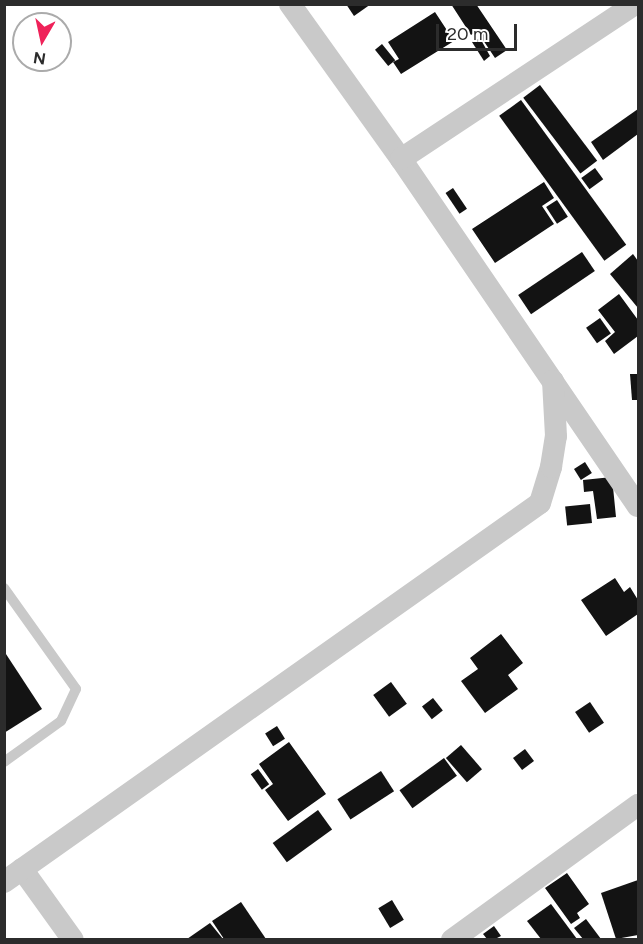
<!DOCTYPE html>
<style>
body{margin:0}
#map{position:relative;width:643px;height:944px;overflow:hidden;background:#fff;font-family:Figtree,sans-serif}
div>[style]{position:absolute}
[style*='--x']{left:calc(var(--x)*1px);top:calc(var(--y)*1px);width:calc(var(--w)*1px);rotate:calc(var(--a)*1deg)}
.building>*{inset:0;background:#131313;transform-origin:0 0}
.service>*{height:10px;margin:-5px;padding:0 5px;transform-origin:5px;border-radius:5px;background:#c9c9c9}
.minor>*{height:22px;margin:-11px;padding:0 11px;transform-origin:11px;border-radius:11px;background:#c9c9c9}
span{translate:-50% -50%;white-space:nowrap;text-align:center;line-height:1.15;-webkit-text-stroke:6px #fff;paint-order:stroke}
.frame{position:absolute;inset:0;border:6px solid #2c2c2c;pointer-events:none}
.north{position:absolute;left:12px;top:12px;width:60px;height:60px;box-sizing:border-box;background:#fff;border:2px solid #ababab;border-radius:50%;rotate:189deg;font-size:16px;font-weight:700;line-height:24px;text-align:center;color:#2c2c2c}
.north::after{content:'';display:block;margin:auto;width:21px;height:27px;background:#ef2259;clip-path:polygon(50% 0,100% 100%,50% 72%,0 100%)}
.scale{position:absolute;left:436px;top:24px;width:81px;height:27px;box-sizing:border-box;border:3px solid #2c2c2c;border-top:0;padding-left:8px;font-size:18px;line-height:21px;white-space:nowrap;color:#2c2c2c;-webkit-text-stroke:4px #fff;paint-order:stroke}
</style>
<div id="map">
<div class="building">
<i style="clip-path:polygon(346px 4px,371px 4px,354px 16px)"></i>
<i style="clip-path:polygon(451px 4px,476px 4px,507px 50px,495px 58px,477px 31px,471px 35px)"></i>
<i style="clip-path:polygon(435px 12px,454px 41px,401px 74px,393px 62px,399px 59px,388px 42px)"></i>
<i style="clip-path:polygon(480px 38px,490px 56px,484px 61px,472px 42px)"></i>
<i style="left:382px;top:44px;width:21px;height:9px;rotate:51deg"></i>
<i style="left:540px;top:85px;width:95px;height:21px;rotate:53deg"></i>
<i style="left:521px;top:100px;width:179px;height:27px;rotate:54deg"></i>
<i style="clip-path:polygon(638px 109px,638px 134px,603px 160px,591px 142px)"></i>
<i style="left:595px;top:168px;width:14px;height:17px;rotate:54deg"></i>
<i style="clip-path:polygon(544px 182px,554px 198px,542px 206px,554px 224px,495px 263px,472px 229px)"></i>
<i style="left:453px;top:188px;width:25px;height:9px;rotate:56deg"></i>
<i style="left:557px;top:200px;width:20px;height:13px;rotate:57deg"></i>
<i style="left:582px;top:252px;width:23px;height:77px;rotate:56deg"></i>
<i style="clip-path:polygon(633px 254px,638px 261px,638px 308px,610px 274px)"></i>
<i style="clip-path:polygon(619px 294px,638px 320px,638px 336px,614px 354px,605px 341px,615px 332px,598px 310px)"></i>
<i style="left:600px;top:318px;width:19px;height:17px;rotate:55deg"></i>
<i style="clip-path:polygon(630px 374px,638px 374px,638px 400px,632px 400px)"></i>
<i style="left:585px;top:462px;width:13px;height:13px;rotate:58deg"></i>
<i style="clip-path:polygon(612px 477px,616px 517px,597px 519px,593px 491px,584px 492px,583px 480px)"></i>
<i style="left:590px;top:504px;width:19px;height:25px;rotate:84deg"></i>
<i style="clip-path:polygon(615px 578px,624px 592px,630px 587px,638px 600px,638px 614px,606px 636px,581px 600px)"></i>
<i style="clip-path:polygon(501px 634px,523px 663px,508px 675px,518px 689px,485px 713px,461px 681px,478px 669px,470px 658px)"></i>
<i style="clip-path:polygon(4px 651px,42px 709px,4px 733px)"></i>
<i style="left:391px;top:682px;width:27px;height:22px;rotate:54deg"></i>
<i style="left:433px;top:698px;width:16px;height:14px;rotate:52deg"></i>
<i style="left:590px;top:702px;width:25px;height:18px;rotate:56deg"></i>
<i style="left:277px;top:726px;width:15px;height:14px;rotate:58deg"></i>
<i style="clip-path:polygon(289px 742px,326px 794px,288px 821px,265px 790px,273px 784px,259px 764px)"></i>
<i style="left:461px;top:745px;width:32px;height:20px;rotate:49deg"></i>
<i style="left:525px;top:749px;width:15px;height:15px;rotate:53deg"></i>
<i style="left:444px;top:758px;width:22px;height:55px;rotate:54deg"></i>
<i style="left:258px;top:769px;width:19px;height:9px;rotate:54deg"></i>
<i style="left:381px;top:771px;width:24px;height:52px;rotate:57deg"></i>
<i style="left:318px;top:810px;width:24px;height:56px;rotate:54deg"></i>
<i style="clip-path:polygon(567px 873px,589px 904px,577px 913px,580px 918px,571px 924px,545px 888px)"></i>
<i style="clip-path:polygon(638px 880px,638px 935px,616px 939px,601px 893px)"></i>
<i style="left:392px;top:900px;width:23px;height:16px;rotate:59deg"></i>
<i style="clip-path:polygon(241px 902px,266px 939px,224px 939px,212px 921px)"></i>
<i style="clip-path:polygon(551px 904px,577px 939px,541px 939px,527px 921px)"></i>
<i style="clip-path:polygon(586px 919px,601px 939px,583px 939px,574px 928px)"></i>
<i style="clip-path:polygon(210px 923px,223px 939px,187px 939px)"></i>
<i style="clip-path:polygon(494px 926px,501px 936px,495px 939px,487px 939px,483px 934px)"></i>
</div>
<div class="service">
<i style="--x:4;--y:588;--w:124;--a:54.5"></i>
<i style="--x:76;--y:689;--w:35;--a:115"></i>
<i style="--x:61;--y:721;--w:70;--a:144.3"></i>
</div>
<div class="minor">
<i style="--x:290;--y:4;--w:191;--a:54.4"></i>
<i style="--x:401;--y:159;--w:420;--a:55.7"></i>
<i style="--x:401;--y:159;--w:281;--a:-33.5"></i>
<i style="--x:22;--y:869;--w:87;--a:54.3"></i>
<i style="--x:4;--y:882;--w:656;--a:-35.26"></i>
<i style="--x:540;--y:503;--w:38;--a:-73"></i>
<i style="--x:551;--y:467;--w:31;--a:-81"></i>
<i style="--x:556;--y:436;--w:55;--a:-93.1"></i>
<i style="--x:452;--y:940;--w:230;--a:-36"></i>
</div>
<div class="frame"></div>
<div class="north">N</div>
<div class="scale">20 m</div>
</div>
